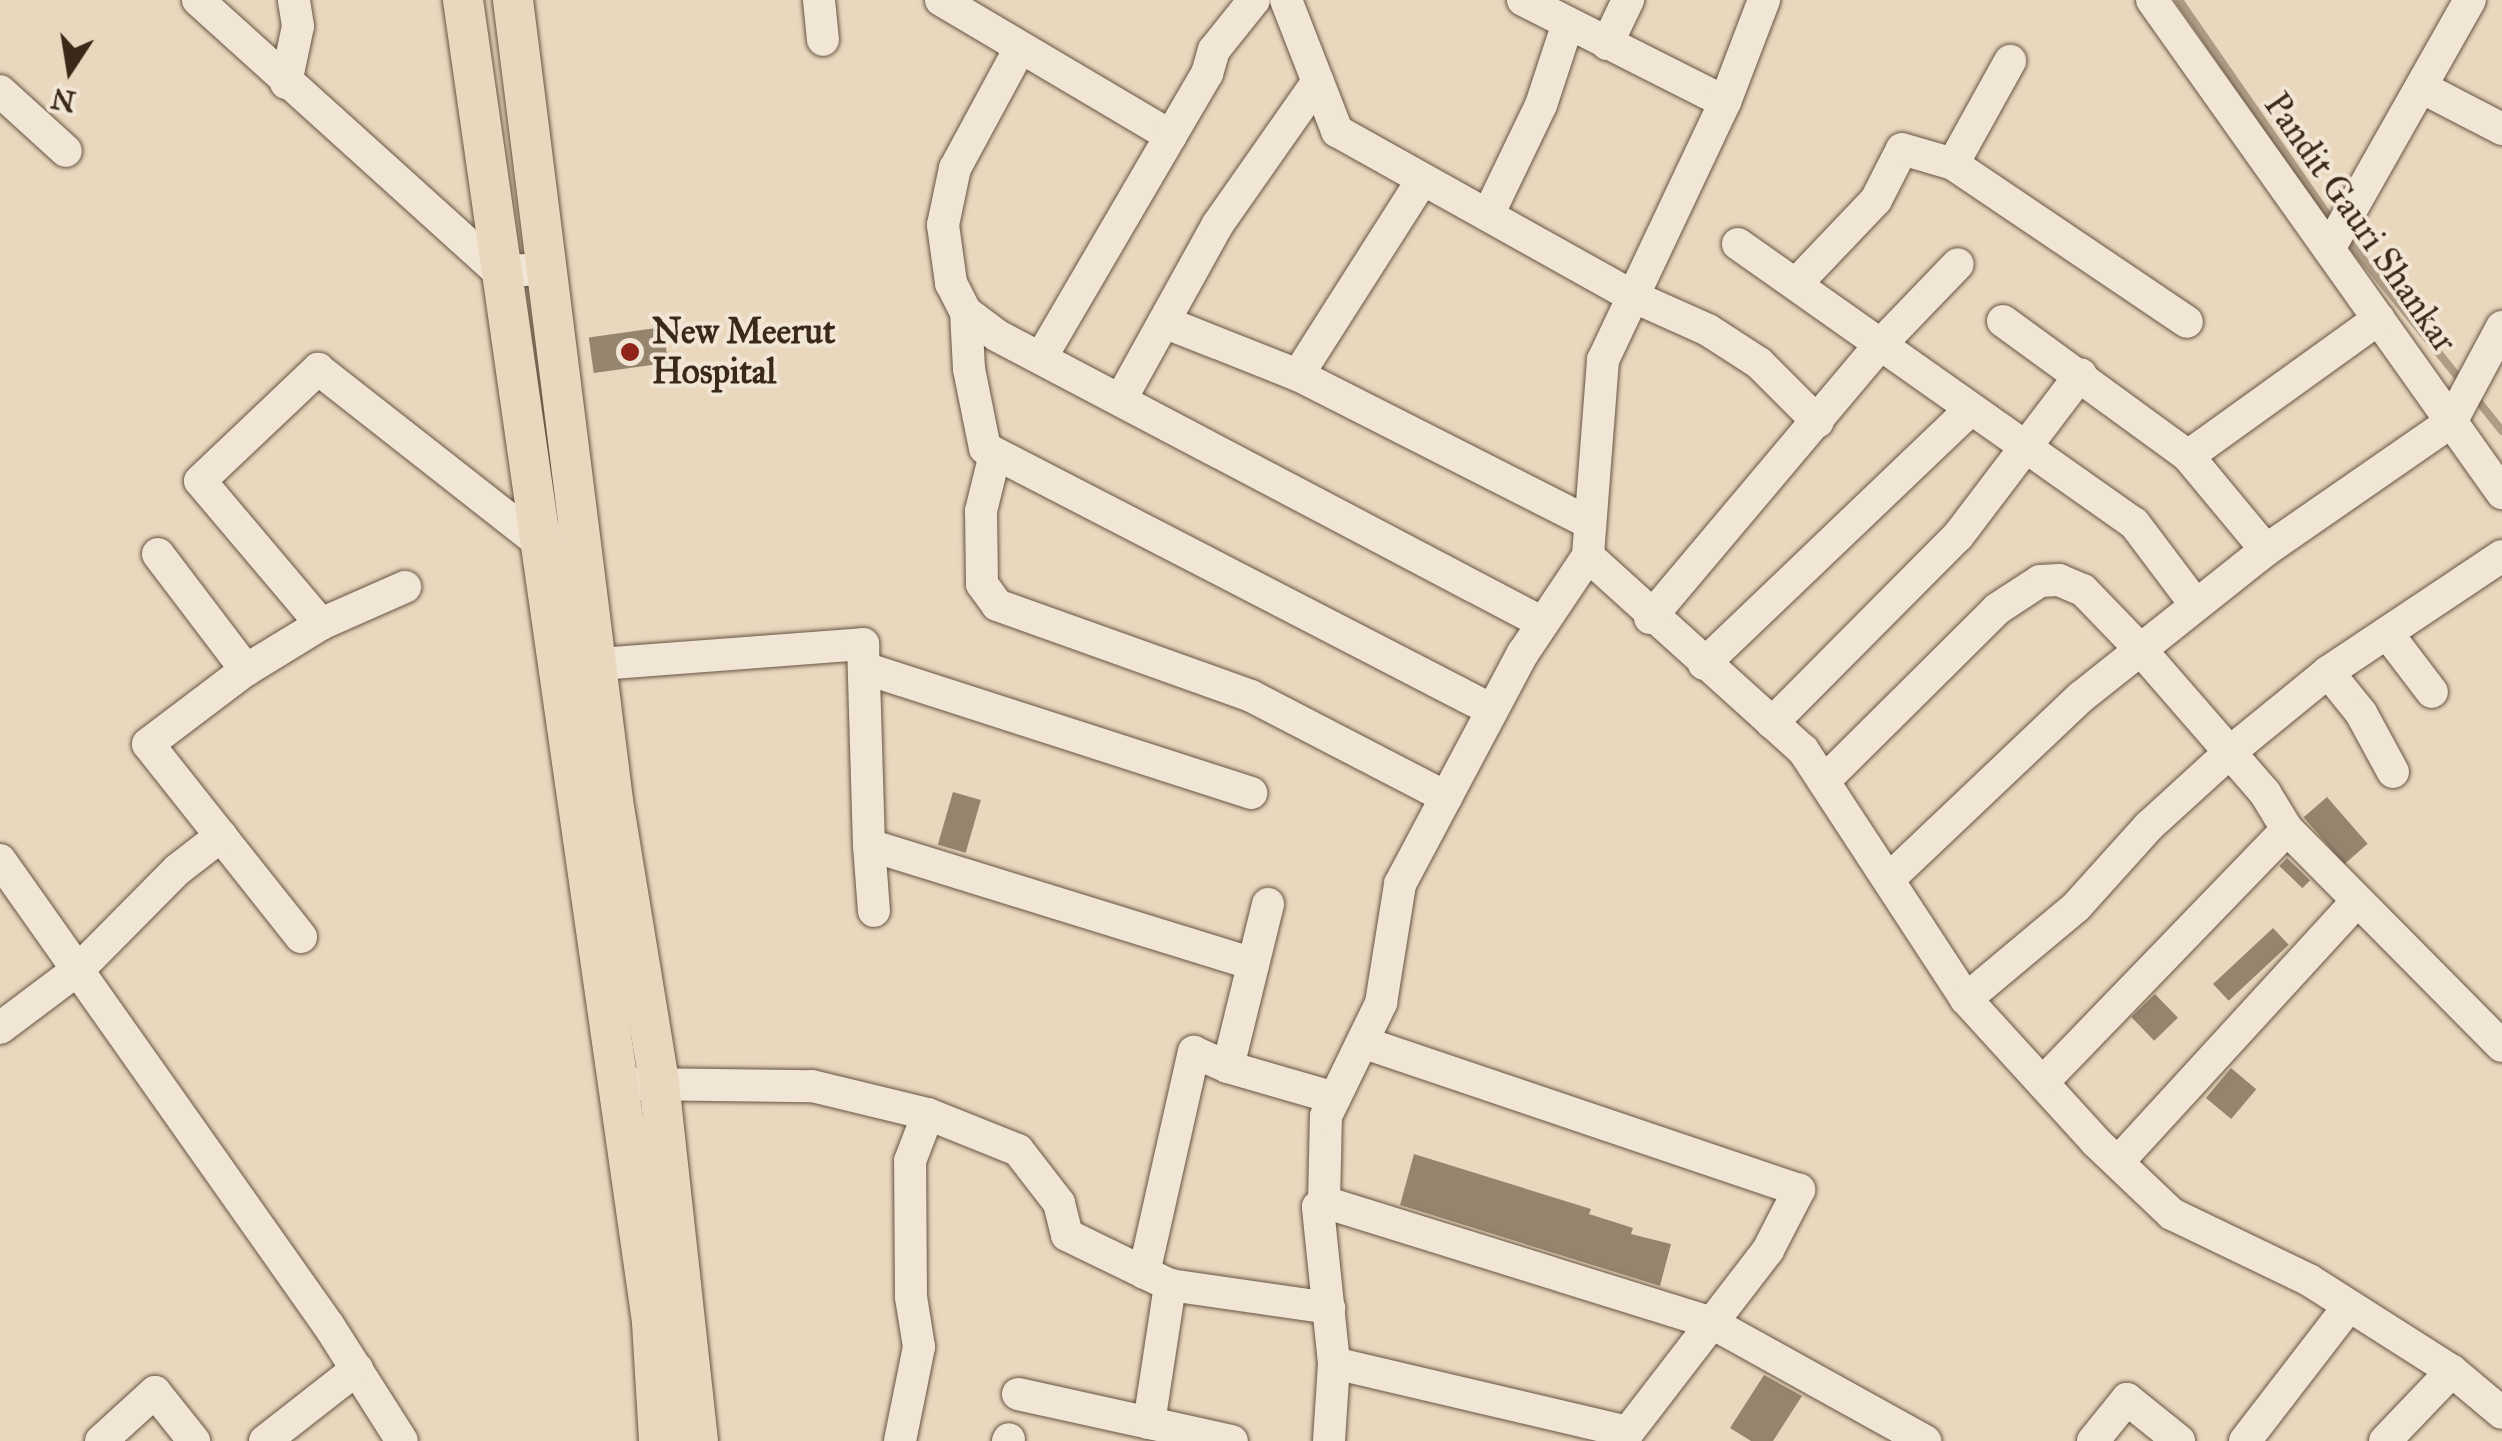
<!DOCTYPE html>
<style>
body{margin:0}
#map{position:relative;width:2502px;height:1441px;overflow:hidden;background:#e9d8be;font-family:"IM FELL Great Primer",serif}
div>[style]{position:absolute}
[style*='--x']{left:calc(var(--x)*1px);top:calc(var(--y)*1px);width:calc(var(--w)*1px);rotate:calc(var(--a)*1deg)}
.stream>*{height:8px;margin:-4px;padding:0 4px;transform-origin:4px;border-radius:4px;background:#ae9c86}
.building>*{inset:0;background:#95846e;transform-origin:0 0}
.roads{filter:drop-shadow(0 0 2px #665442) drop-shadow(0 0 2px #665442)}
.minor>*{height:32px;margin:-16px;padding:0 16px;transform-origin:16px;border-radius:16px;background:#f1e6d5}
.major>*{height:40px;margin:-20px;padding:0 20px;transform-origin:20px;border-radius:20px;background:#e9d8be}
.dots>*{width:28px;height:28px;translate:-50% -50%;box-sizing:border-box;border:5px solid #f1e6d5;border-radius:50%}
span{translate:-50% -50%;white-space:nowrap;text-align:center;line-height:1.15;-webkit-text-stroke:8px #f1e6d5;paint-order:stroke}
.street-label{font-size:35px;color:#3a2818}
.poi-label{font-size:35px;color:#3a2818;font-weight:700}
.left{translate:0 -50%;text-align:left}
.north{position:absolute;left:20px;top:20px;width:100px;height:100px;-webkit-text-stroke:8px #f1e6d5;paint-order:stroke;rotate:192deg;font-size:28px;font-weight:700;line-height:40px;text-align:center;color:#3a2818}
.north::after{content:'';display:block;margin:auto;width:35px;height:45px;background:#3a2818;clip-path:polygon(50% 0,100% 100%,50% 72%,0 100%)}
</style>
<div id="map">
<div class="stream">
<i style="--x:2179;--y:0;--w:270;--a:55.3"></i>
<i style="--x:2345;--y:237;--w:186;--a:51.1"></i>
<i style="--x:2474;--y:396;--w:45;--a:51.3"></i>
</div>
<div class="building">
<i style="left:663px;top:327px;width:36px;height:75px;rotate:82deg"></i>
<i style="left:953px;top:792px;width:29px;height:55px;rotate:16deg"></i>
<i style="left:2327px;top:797px;width:62px;height:31px;rotate:49deg"></i>
<i style="left:2287px;top:858px;width:32px;height:11px;rotate:44deg"></i>
<i style="left:2273px;top:928px;width:23px;height:82px;rotate:47deg"></i>
<i style="left:2155px;top:994px;width:33px;height:33px;rotate:46deg"></i>
<i style="left:2231px;top:1068px;width:33px;height:39px;rotate:40deg"></i>
<i style="clip-path:polygon(1414px 1154px,1591px 1209px,1589px 1214px,1633px 1228px,1631px 1234px,1671px 1244px,1660px 1286px,1400px 1205px)"></i>
<i style="clip-path:polygon(1764px 1375px,1802px 1396px,1773px 1441px,1751px 1441px,1730px 1428px)"></i>
</div>
<div class="roads">
<div class="minor">
<i style="--x:198;--y:0;--w:404;--a:42.1"></i>
<i style="--x:498;--y:271;--w:52;--a:-2.2"></i>
<i style="--x:819;--y:0;--w:40;--a:84.3"></i>
<i style="--x:941;--y:0;--w:267;--a:30.6"></i>
<i style="--x:1286;--y:0;--w:141;--a:68.7"></i>
<i style="--x:1337;--y:131;--w:338;--a:29.2"></i>
<i style="--x:1632;--y:296;--w:83;--a:24.1"></i>
<i style="--x:1708;--y:330;--w:61;--a:32.9"></i>
<i style="--x:1759;--y:363;--w:83;--a:45"></i>
<i style="--x:1523;--y:0;--w:226;--a:26.8"></i>
<i style="--x:1764;--y:0;--w:109;--a:110.9"></i>
<i style="--x:1725;--y:102;--w:285;--a:115.3"></i>
<i style="--x:1603;--y:360;--w:197;--a:94.4"></i>
<i style="--x:1588;--y:556;--w:290;--a:42.1"></i>
<i style="--x:1803;--y:750;--w:298;--a:56.8"></i>
<i style="--x:1966;--y:999;--w:193;--a:47.7"></i>
<i style="--x:2096;--y:1142;--w:105;--a:43.5"></i>
<i style="--x:2172;--y:1214;--w:152;--a:25.7"></i>
<i style="--x:2309;--y:1280;--w:169;--a:32.5"></i>
<i style="--x:2452;--y:1371;--w:65;--a:40"></i>
<i style="--x:2152;--y:0;--w:605;--a:54.63"></i>
<i style="--x:1607;--y:44;--w:49;--a:-64.5"></i>
<i style="--x:1020;--y:48;--w:136;--a:118.4"></i>
<i style="--x:955;--y:168;--w:58;--a:101.9"></i>
<i style="--x:943;--y:225;--w:59;--a:82.1"></i>
<i style="--x:951;--y:283;--w:33;--a:63"></i>
<i style="--x:966;--y:312;--w:57;--a:87"></i>
<i style="--x:969;--y:369;--w:81;--a:78.6"></i>
<i style="--x:985;--y:448;--w:571;--a:27.33"></i>
<i style="--x:286;--y:83;--w:58;--a:-78.1"></i>
<i style="--x:298;--y:26;--w:26;--a:-99"></i>
<i style="--x:2421;--y:87;--w:91;--a:27.4"></i>
<i style="--x:0;--y:91;--w:89;--a:42.3"></i>
<i style="--x:1953;--y:164;--w:118;--a:-61"></i>
<i style="--x:1488;--y:215;--w:122;--a:-64.3"></i>
<i style="--x:1541;--y:105;--w:83;--a:-71.8"></i>
<i style="--x:1738;--y:244;--w:484;--a:35.2"></i>
<i style="--x:2134;--y:523;--w:101;--a:53"></i>
<i style="--x:2329;--y:249;--w:286;--a:-60.5"></i>
<i style="--x:1796;--y:284;--w:116;--a:-46.4"></i>
<i style="--x:1876;--y:200;--w:57;--a:-63"></i>
<i style="--x:1902;--y:149;--w:53;--a:16.4"></i>
<i style="--x:1953;--y:164;--w:282;--a:34"></i>
<i style="--x:966;--y:312;--w:38;--a:37"></i>
<i style="--x:996;--y:335;--w:618;--a:27.77"></i>
<i style="--x:2003;--y:321;--w:229;--a:36.1"></i>
<i style="--x:2188;--y:456;--w:122;--a:50.3"></i>
<i style="--x:1164;--y:322;--w:144;--a:21.6"></i>
<i style="--x:1298;--y:375;--w:327;--a:26.9"></i>
<i style="--x:1042;--y:356;--w:327;--a:-59.7"></i>
<i style="--x:1207;--y:74;--w:25;--a:-74"></i>
<i style="--x:1214;--y:50;--w:64;--a:-51.3"></i>
<i style="--x:1298;--y:375;--w:231;--a:-57.5"></i>
<i style="--x:1121;--y:399;--w:200;--a:-61"></i>
<i style="--x:1218;--y:224;--w:174;--a:-55"></i>
<i style="--x:995;--y:454;--w:59;--a:103.8"></i>
<i style="--x:981;--y:511;--w:73;--a:89.2"></i>
<i style="--x:982;--y:584;--w:26;--a:54"></i>
<i style="--x:997;--y:605;--w:270;--a:19.7"></i>
<i style="--x:1251;--y:696;--w:220;--a:27.4"></i>
<i style="--x:2188;--y:456;--w:235;--a:-35.7"></i>
<i style="--x:158;--y:554;--w:146;--a:52.8"></i>
<i style="--x:1650;--y:618;--w:357;--a:-49.9"></i>
<i style="--x:1880;--y:345;--w:112;--a:-46.1"></i>
<i style="--x:321;--y:624;--w:187;--a:-130.2"></i>
<i style="--x:200;--y:481;--w:163;--a:-43.5"></i>
<i style="--x:318;--y:369;--w:278;--a:38.1"></i>
<i style="--x:537;--y:541;--w:17;--a:-7"></i>
<i style="--x:2387;--y:633;--w:74;--a:52.7"></i>
<i style="--x:1704;--y:664;--w:365;--a:-43.7"></i>
<i style="--x:572;--y:666;--w:292;--a:-4.3"></i>
<i style="--x:863;--y:644;--w:201;--a:88.3"></i>
<i style="--x:869;--y:845;--w:402;--a:17.2"></i>
<i style="--x:864;--y:668;--w:407;--a:17.9"></i>
<i style="--x:2328;--y:672;--w:53;--a:51.2"></i>
<i style="--x:2361;--y:713;--w:67;--a:61.5"></i>
<i style="--x:1772;--y:723;--w:264;--a:-45.2"></i>
<i style="--x:1958;--y:536;--w:203;--a:-52.8"></i>
<i style="--x:1824;--y:781;--w:244;--a:-44.8"></i>
<i style="--x:1997;--y:609;--w:51;--a:-33.1"></i>
<i style="--x:2040;--y:581;--w:19;--a:-3"></i>
<i style="--x:2059;--y:580;--w:26;--a:23"></i>
<i style="--x:2083;--y:590;--w:82;--a:46"></i>
<i style="--x:2140;--y:649;--w:191;--a:49"></i>
<i style="--x:2265;--y:793;--w:42;--a:58.6"></i>
<i style="--x:869;--y:845;--w:66;--a:85.7"></i>
<i style="--x:0;--y:860;--w:570;--a:54.78"></i>
<i style="--x:329;--y:1326;--w:136;--a:57.6"></i>
<i style="--x:1889;--y:879;--w:265;--a:-43.5"></i>
<i style="--x:2081;--y:697;--w:236;--a:-38.5"></i>
<i style="--x:2266;--y:550;--w:225;--a:-34.7"></i>
<i style="--x:2451;--y:422;--w:108;--a:-61.8"></i>
<i style="--x:301;--y:937;--w:246;--a:-128.4"></i>
<i style="--x:148;--y:744;--w:123;--a:-37.1"></i>
<i style="--x:246;--y:670;--w:88;--a:-31.5"></i>
<i style="--x:321;--y:624;--w:92;--a:-23.8"></i>
<i style="--x:1966;--y:999;--w:143;--a:-39.9"></i>
<i style="--x:2076;--y:907;--w:109;--a:-48"></i>
<i style="--x:2149;--y:826;--w:110;--a:-42.4"></i>
<i style="--x:2230;--y:752;--w:127;--a:-39.2"></i>
<i style="--x:2328;--y:672;--w:209;--a:-33.7"></i>
<i style="--x:0;--y:1028;--w:100;--a:-36.9"></i>
<i style="--x:80;--y:968;--w:138;--a:-45.3"></i>
<i style="--x:177;--y:870;--w:56;--a:-37.7"></i>
<i style="--x:1228;--y:1067;--w:111;--a:16.2"></i>
<i style="--x:2043;--y:1082;--w:351;--a:-46"></i>
<i style="--x:2287;--y:829;--w:305;--a:45.3"></i>
<i style="--x:637;--y:1084;--w:175;--a:0.7"></i>
<i style="--x:812;--y:1086;--w:119;--a:13.6"></i>
<i style="--x:928;--y:1114;--w:97;--a:21.8"></i>
<i style="--x:1018;--y:1150;--w:67;--a:52.3"></i>
<i style="--x:1059;--y:1203;--w:33;--a:76"></i>
<i style="--x:1067;--y:1235;--w:114;--a:25.9"></i>
<i style="--x:1170;--y:1285;--w:161;--a:8.2"></i>
<i style="--x:2118;--y:1162;--w:354;--a:-47.5"></i>
<i style="--x:1324;--y:1202;--w:406;--a:17.3"></i>
<i style="--x:1712;--y:1323;--w:244;--a:29"></i>
<i style="--x:1144;--y:1273;--w:227;--a:-77.3"></i>
<i style="--x:1194;--y:1052;--w:37;--a:24"></i>
<i style="--x:1228;--y:1067;--w:168;--a:-76.2"></i>
<i style="--x:1334;--y:1363;--w:302;--a:13.2"></i>
<i style="--x:1628;--y:1432;--w:230;--a:-52.4"></i>
<i style="--x:1768;--y:1250;--w:68;--a:-62.7"></i>
<i style="--x:1799;--y:1190;--w:460;--a:-161.3"></i>
<i style="--x:1018;--y:1394;--w:219;--a:12.4"></i>
<i style="--x:1149;--y:1423;--w:140;--a:-81.3"></i>
<i style="--x:101;--y:1441;--w:73;--a:-42.2"></i>
<i style="--x:155;--y:1392;--w:63;--a:51.5"></i>
<i style="--x:265;--y:1441;--w:117;--a:-38"></i>
<i style="--x:900;--y:1441;--w:96;--a:-78.6"></i>
<i style="--x:919;--y:1347;--w:51;--a:-99.1"></i>
<i style="--x:911;--y:1297;--w:136;--a:-90.4"></i>
<i style="--x:910;--y:1161;--w:50;--a:-69"></i>
<i style="--x:1008;--y:1441;--w:2;--a:-63"></i>
<i style="--x:1329;--y:1441;--w:78;--a:-86.3"></i>
<i style="--x:1334;--y:1363;--w:157;--a:-95.9"></i>
<i style="--x:1318;--y:1207;--w:8;--a:-40"></i>
<i style="--x:1324;--y:1202;--w:86;--a:-88.7"></i>
<i style="--x:1326;--y:1116;--w:126;--a:-64"></i>
<i style="--x:1381;--y:1003;--w:121;--a:-80.9"></i>
<i style="--x:1400;--y:884;--w:262;--a:-62"></i>
<i style="--x:1523;--y:653;--w:117;--a:-56.2"></i>
<i style="--x:2093;--y:1441;--w:54;--a:-51"></i>
<i style="--x:2127;--y:1399;--w:67;--a:38.9"></i>
<i style="--x:2245;--y:1441;--w:170;--a:-52.4"></i>
<i style="--x:2385;--y:1441;--w:97;--a:-46.3"></i>
</div>
<div class="major">
<i style="--x:463;--y:0;--w:1335;--a:81.86"></i>
<i style="--x:652;--y:1322;--w:119;--a:86.6"></i>
<i style="--x:513;--y:0;--w:807;--a:82.88"></i>
<i style="--x:613;--y:801;--w:285;--a:80.7"></i>
<i style="--x:659;--y:1082;--w:361;--a:83.8"></i>
</div>
</div>
<div class="dots">
<i style="left:630px;top:352px;background:#8f2418"></i>
</div>
<div class="street-label">
<span style="left:2360px;top:223px;rotate:55deg">Pandit Gauri Shankar</span>
</div>
<div class="poi-label">
<span class="left" style="left:652px;top:352px">New Meerut<br>Hospital</span>
</div>
<div class="north">N</div>
</div>
